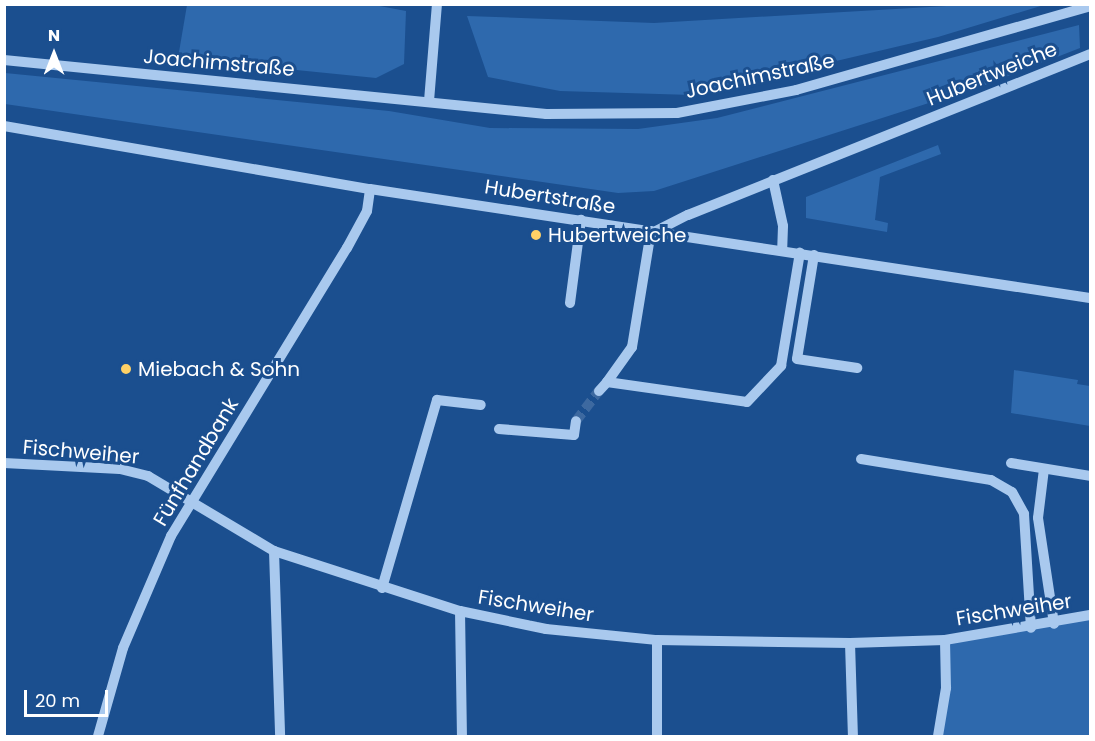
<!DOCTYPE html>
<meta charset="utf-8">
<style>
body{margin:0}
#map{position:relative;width:1095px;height:741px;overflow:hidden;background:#1b4f8f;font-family:Poppins,sans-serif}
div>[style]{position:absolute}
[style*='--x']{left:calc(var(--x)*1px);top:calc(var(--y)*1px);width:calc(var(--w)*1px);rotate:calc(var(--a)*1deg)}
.green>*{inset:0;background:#2e69ad}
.minor-tunnel>*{height:10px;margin-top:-5px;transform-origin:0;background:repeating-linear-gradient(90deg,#3d69a0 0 10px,transparent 0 15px)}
.minor>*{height:10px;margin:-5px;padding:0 5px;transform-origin:5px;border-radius:5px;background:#a9c9ee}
.dots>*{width:16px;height:16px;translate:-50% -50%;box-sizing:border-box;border:3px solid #1b4f8f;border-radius:50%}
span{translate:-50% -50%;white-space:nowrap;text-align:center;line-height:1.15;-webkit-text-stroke:6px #1b4f8f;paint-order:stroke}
.street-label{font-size:20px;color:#fff}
.poi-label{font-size:20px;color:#fff}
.left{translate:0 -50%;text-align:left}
.frame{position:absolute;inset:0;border:6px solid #fff;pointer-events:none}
.north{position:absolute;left:24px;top:24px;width:60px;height:60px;-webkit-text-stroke:4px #1b4f8f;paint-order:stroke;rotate:0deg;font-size:16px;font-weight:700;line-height:24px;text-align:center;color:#fff}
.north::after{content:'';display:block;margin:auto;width:21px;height:27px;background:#fff;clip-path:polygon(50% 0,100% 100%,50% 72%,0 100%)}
.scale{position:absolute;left:24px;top:690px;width:84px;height:27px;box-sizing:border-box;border:3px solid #fff;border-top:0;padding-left:8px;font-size:18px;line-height:21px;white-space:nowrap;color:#fff;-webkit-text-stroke:4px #1b4f8f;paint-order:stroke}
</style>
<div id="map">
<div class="green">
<i style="clip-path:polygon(369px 4px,406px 11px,404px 64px,376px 78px,178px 58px,187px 5px)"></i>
<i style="clip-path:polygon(964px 5px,1044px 5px,938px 37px,692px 95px,560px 91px,488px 77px,467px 16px,654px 23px)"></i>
<i style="clip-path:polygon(1079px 25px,1080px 48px,985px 85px,654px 191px,618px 193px,5px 104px,5px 73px,389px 111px,490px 128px,638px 129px,717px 118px)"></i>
<i style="clip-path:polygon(938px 145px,941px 154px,880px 177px,875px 220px,888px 223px,887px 232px,806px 218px,806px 197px)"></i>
<i style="clip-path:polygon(1014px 370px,1078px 380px,1077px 384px,1090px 386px,1090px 426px,1011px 413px)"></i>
<i style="clip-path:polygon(1090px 617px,1090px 736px,941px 736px,947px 641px)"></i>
</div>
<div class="minor-tunnel">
<i style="--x:576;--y:421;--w:38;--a:-53"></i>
</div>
<div class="minor">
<i style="--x:4;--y:60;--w:545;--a:5.69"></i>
<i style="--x:546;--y:114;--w:131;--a:-0.4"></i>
<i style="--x:677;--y:113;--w:121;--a:-10.9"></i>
<i style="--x:796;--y:90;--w:306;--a:-15.9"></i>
<i style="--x:429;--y:101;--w:97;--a:-85.3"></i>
<i style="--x:4;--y:126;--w:371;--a:9.8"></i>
<i style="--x:370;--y:189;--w:728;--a:8.61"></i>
<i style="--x:773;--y:180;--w:47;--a:77.7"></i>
<i style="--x:783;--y:226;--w:24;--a:92"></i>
<i style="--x:651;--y:231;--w:118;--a:99.3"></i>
<i style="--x:632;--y:347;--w:43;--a:125.5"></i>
<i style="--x:607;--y:382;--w:141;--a:8.1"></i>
<i style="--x:747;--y:402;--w:50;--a:-46.6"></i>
<i style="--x:781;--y:366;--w:115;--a:-80.5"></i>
<i style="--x:656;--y:231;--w:36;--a:-27"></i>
<i style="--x:688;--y:215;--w:433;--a:-21.8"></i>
<i style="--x:814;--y:255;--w:105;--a:99.3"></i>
<i style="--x:797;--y:359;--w:61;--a:8.5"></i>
<i style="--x:570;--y:303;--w:84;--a:-82.5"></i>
<i style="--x:599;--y:391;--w:12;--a:-48"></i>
<i style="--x:499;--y:429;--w:75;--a:4.6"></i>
<i style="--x:574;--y:435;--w:14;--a:-82"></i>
<i style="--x:861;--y:459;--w:132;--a:9.2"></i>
<i style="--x:991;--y:480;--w:24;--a:30"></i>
<i style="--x:1012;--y:492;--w:25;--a:61"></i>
<i style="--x:1024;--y:514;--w:114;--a:86.5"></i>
<i style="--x:4;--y:463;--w:116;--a:3"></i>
<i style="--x:120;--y:469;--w:29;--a:14"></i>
<i style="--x:148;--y:476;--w:147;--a:30.8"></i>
<i style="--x:274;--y:551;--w:195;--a:17.9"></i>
<i style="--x:460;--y:611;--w:88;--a:11.8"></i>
<i style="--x:546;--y:629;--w:112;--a:5.7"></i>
<i style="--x:657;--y:640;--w:193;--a:0.9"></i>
<i style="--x:850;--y:643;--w:95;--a:-1.8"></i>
<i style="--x:945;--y:640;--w:147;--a:-9.8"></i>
<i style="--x:1011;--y:463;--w:80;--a:9.3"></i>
<i style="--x:1044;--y:469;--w:49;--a:97"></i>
<i style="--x:1038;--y:518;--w:107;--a:81.4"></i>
<i style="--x:274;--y:551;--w:185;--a:88.1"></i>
<i style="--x:382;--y:588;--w:196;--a:-73.7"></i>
<i style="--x:437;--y:400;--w:44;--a:6.5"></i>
<i style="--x:460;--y:611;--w:125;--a:89.1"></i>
<i style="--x:850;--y:643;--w:93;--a:88.2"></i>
<i style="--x:98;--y:736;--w:91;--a:-74.1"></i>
<i style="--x:123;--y:648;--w:122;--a:-66.8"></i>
<i style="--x:171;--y:536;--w:338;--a:-58.6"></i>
<i style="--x:347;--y:248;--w:42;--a:-61.6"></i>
<i style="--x:367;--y:211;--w:22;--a:-82"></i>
<i style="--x:657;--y:736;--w:96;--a:-90"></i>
<i style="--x:938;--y:736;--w:49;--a:-80.5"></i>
<i style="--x:946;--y:688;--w:48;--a:-91.2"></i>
</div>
<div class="dots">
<i style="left:536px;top:235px;background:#ffd166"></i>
<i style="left:126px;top:369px;background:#ffd166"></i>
</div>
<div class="street-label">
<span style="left:219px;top:63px;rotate:5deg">Joachimstraße</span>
<span style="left:992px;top:74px;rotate:-22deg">Hubertweiche</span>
<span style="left:760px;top:76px;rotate:-12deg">Joachimstraße</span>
<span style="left:550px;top:197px;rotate:9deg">Hubertstraße</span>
<span style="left:81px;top:452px;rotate:5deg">Fischweiher</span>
<span style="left:196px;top:462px;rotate:-59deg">Fünfhandbank</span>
<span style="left:536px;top:606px;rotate:9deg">Fischweiher</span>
<span style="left:1014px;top:610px;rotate:-9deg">Fischweiher</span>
</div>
<div class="poi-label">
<span class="left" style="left:548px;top:235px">Hubertweiche</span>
<span class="left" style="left:138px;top:369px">Miebach &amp; Sohn</span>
</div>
<div class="frame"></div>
<div class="north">N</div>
<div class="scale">20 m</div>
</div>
